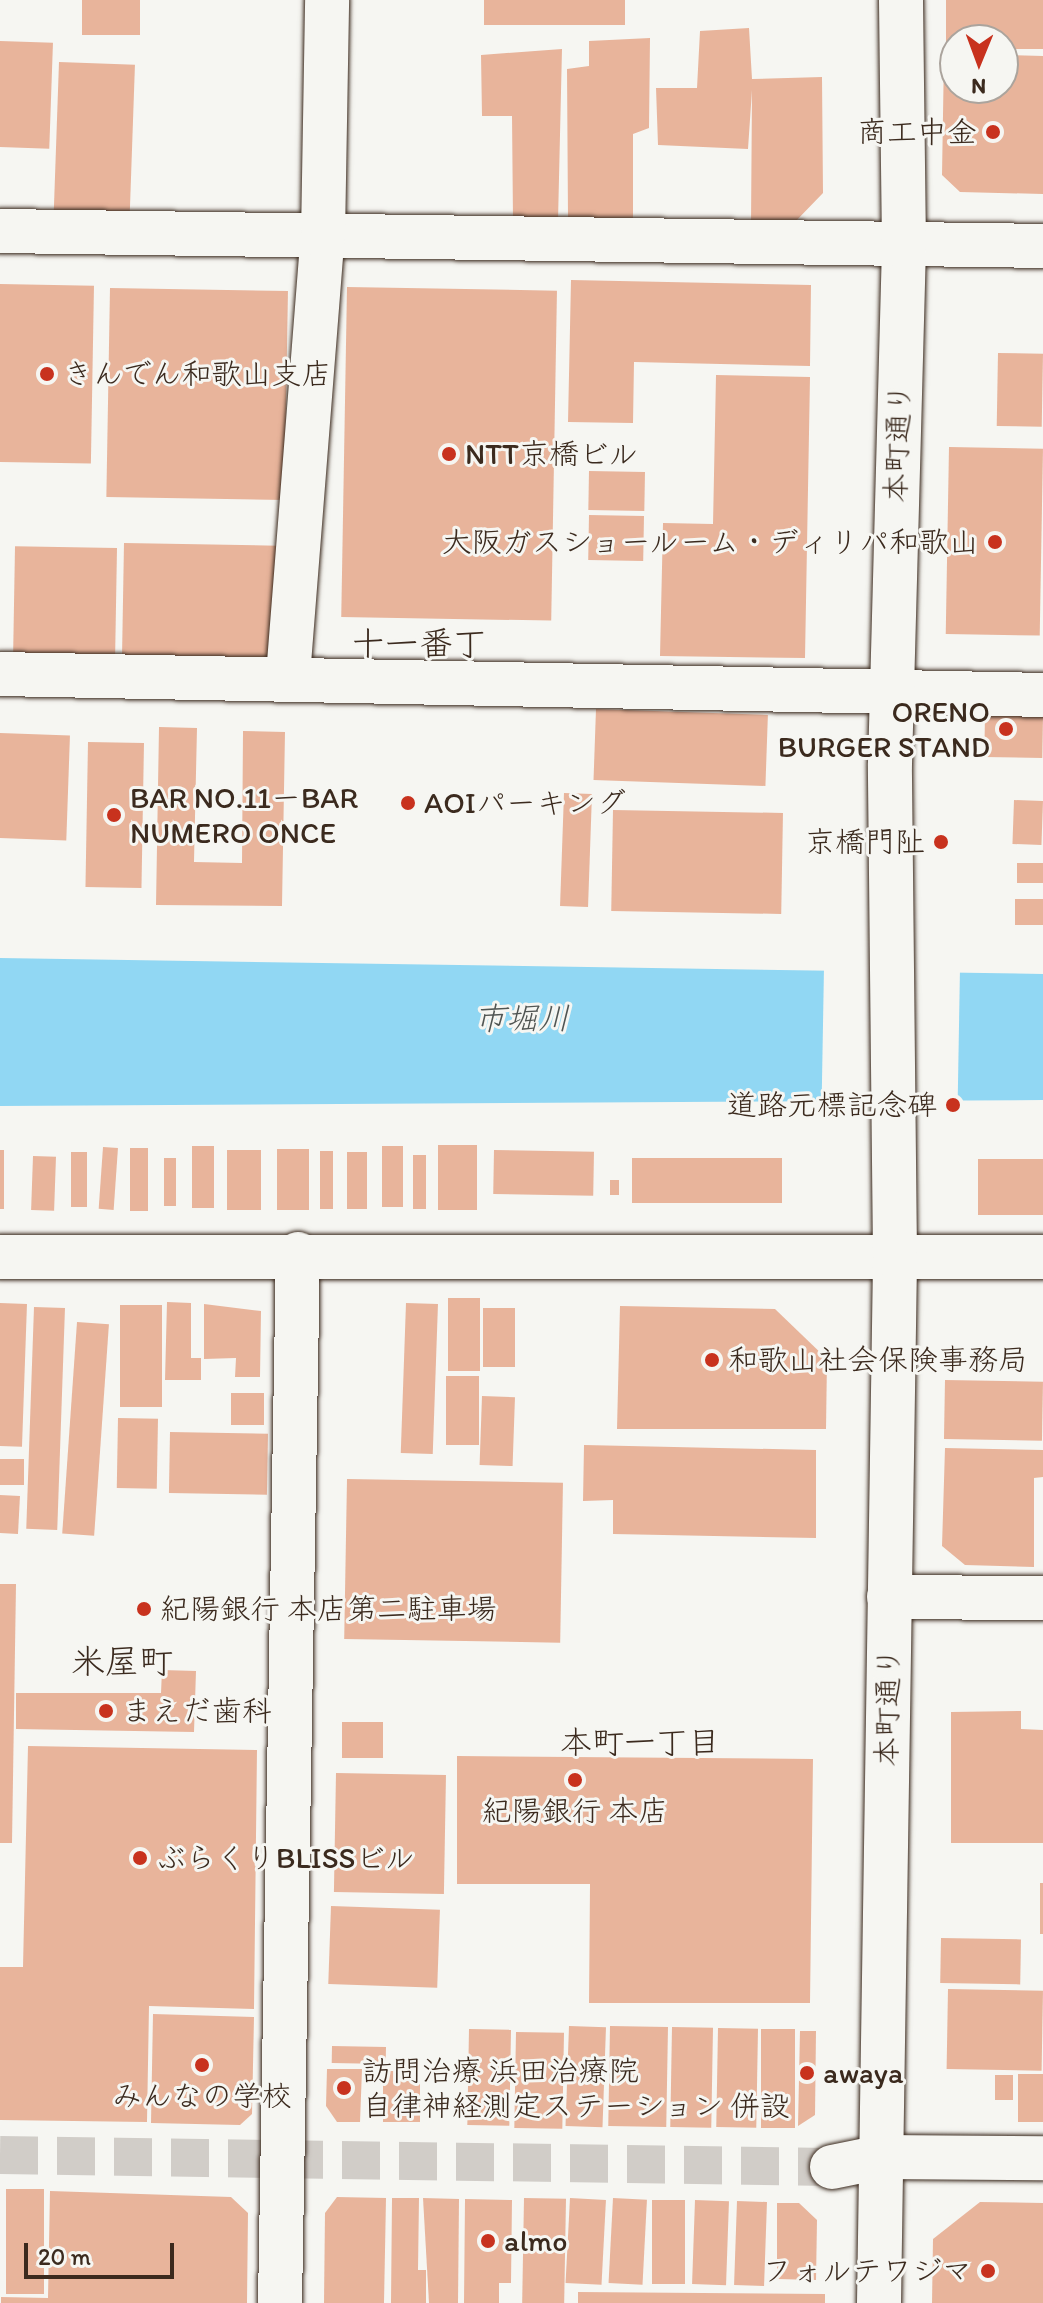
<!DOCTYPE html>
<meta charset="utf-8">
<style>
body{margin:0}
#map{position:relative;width:1043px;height:2303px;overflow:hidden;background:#f6f6f2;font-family:Itim,"Klee One",sans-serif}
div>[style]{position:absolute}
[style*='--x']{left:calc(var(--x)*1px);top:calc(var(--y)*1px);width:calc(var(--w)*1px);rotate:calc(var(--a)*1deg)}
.water>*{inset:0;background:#91d7f3}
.pier>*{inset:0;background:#f6f6f2;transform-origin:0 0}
.building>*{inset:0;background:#e8b49b;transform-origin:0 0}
.pedestrian-tunnel>*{height:38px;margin-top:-19px;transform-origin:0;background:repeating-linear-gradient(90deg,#d1cdc8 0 38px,transparent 0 57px)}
.roads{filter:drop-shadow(0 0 2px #3b2a1e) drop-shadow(0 0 2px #3b2a1e)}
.minor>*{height:44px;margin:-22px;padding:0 22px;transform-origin:22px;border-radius:22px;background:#f6f6f2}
.tertiary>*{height:44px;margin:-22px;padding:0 22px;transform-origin:22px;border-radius:22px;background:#f6f6f2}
.dots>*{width:22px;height:22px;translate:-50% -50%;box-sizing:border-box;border:4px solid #f6f6f2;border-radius:50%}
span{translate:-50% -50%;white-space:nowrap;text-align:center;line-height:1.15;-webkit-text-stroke:6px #f6f6f2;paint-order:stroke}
.poi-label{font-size:30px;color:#3b2a1e}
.right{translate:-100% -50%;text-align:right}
.left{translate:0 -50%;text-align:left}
.street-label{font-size:30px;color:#3b2a1e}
.water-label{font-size:32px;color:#505553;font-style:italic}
.neighbourhood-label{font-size:32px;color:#3b2a1e}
.quarter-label{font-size:34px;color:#3b2a1e}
.north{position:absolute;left:939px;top:24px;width:80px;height:80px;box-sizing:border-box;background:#f6f6f2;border:2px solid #aba49d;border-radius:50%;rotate:181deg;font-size:22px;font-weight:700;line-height:32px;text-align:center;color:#3b2a1e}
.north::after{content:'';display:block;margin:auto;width:28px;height:36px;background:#c8321e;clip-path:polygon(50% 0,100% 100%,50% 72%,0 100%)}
.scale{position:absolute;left:24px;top:2243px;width:150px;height:36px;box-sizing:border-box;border:4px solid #3b2a1e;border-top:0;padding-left:10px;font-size:24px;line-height:28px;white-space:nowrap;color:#3b2a1e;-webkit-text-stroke:6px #f6f6f2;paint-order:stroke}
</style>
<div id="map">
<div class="water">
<i style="clip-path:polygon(0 958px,1043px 974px,1043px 1100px,0 1106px)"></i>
</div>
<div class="pier">
<i style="left:824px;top:967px;width:136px;height:138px;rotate:1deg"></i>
</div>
<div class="building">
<i style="left:82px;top:0;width:58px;height:35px"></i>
<i style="left:484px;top:0;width:141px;height:25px"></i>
<i style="clip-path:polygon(946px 0,1043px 0,1043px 49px,1003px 49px,1003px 40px,955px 40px,955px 48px,946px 48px)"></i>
<i style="clip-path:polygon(749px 28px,752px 79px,822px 77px,823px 193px,793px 224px,751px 224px,752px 90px,748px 149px,658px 145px,656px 88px,697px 88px,700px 31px)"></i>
<i style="clip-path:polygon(650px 38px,649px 128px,633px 134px,633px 218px,568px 219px,567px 69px,589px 66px,589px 41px)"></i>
<i style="left:0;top:41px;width:53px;height:106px;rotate:2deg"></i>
<i style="clip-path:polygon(562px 49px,558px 221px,513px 221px,512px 116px,482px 116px,481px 55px)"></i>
<i style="clip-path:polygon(944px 54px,955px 55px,955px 88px,1003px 88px,1003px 55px,1043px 56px,1043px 194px,960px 192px,942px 175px)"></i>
<i style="left:59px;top:62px;width:76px;height:161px;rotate:2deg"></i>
<i style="clip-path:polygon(571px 280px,811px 285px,810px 366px,634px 362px,633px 423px,568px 422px)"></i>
<i style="left:0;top:284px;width:94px;height:178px;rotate:1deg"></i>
<i style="left:347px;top:287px;width:210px;height:330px;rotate:1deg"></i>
<i style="left:110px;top:288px;width:178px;height:209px;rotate:1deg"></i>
<i style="left:998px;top:353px;width:45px;height:73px;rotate:1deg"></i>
<i style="clip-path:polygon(716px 375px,810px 377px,805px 658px,660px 656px,663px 523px,713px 524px)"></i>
<i style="left:949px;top:447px;width:94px;height:187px;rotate:1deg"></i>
<i style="left:589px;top:471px;width:56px;height:39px;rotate:1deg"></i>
<i style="left:589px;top:515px;width:55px;height:45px;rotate:1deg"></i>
<i style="left:124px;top:543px;width:154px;height:118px;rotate:1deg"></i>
<i style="left:117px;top:548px;width:111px;height:102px;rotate:91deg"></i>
<i style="left:596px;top:709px;width:172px;height:71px;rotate:2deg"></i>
<i style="left:985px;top:715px;width:58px;height:42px;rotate:1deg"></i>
<i style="clip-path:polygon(159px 727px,197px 728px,194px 862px,242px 863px,243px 731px,285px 732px,282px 906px,156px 905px)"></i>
<i style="left:0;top:733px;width:70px;height:105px;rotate:2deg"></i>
<i style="left:88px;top:742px;width:56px;height:145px;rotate:1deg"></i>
<i style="left:564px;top:793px;width:28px;height:113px;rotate:2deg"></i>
<i style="left:1014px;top:800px;width:29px;height:44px;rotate:2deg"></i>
<i style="left:613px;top:810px;width:170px;height:101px;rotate:1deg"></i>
<i style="left:1017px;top:863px;width:26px;height:20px"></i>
<i style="left:1015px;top:899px;width:28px;height:26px"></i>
<i style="left:438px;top:1145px;width:39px;height:65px"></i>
<i style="left:192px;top:1146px;width:22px;height:62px"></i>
<i style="left:403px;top:1146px;width:61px;height:21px;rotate:90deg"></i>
<i style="left:103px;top:1147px;width:15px;height:62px;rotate:4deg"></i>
<i style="left:130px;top:1148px;width:18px;height:63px"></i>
<i style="left:277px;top:1149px;width:32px;height:61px"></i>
<i style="left:0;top:1150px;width:4px;height:59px"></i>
<i style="left:227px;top:1150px;width:34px;height:60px"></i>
<i style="left:494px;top:1150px;width:100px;height:44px;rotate:1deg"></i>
<i style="left:320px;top:1151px;width:13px;height:58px"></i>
<i style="left:71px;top:1152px;width:16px;height:55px"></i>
<i style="left:347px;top:1152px;width:20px;height:57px"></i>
<i style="left:413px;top:1155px;width:13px;height:54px"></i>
<i style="left:33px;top:1156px;width:23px;height:54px;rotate:2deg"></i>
<i style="left:176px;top:1158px;width:48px;height:12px;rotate:90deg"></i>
<i style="left:632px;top:1158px;width:150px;height:45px"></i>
<i style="left:978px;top:1159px;width:65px;height:56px"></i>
<i style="left:619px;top:1180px;width:15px;height:9px;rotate:90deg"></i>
<i style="left:448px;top:1298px;width:32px;height:73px"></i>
<i style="clip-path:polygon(167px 1302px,191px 1303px,191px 1358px,201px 1358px,201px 1380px,165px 1380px)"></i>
<i style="left:0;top:1303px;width:27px;height:143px;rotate:2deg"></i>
<i style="left:406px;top:1303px;width:32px;height:150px;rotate:2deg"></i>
<i style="clip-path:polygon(204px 1304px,261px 1311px,260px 1377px,235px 1377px,236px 1358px,204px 1359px)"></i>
<i style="left:120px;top:1305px;width:42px;height:102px"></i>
<i style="clip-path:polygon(620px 1306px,775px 1309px,827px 1359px,826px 1429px,617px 1429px)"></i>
<i style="left:34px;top:1307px;width:31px;height:222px;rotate:2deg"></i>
<i style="left:483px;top:1308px;width:32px;height:59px"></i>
<i style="left:77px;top:1322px;width:32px;height:212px;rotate:4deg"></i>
<i style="left:446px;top:1376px;width:33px;height:69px"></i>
<i style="left:945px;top:1380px;width:98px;height:59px;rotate:1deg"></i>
<i style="left:231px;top:1393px;width:33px;height:32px"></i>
<i style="left:482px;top:1396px;width:33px;height:69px;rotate:2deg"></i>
<i style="left:118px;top:1418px;width:40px;height:70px;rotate:1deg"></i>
<i style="left:170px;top:1432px;width:98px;height:61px;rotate:1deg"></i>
<i style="clip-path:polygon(584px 1445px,816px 1450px,816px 1538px,613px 1534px,613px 1500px,583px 1501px)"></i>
<i style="clip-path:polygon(945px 1448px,1043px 1450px,1043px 1477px,1034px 1478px,1034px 1567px,965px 1565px,942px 1546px)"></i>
<i style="left:0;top:1459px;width:24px;height:26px"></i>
<i style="left:347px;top:1479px;width:216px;height:160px;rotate:1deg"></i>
<i style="left:0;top:1495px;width:20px;height:38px;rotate:3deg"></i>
<i style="clip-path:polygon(0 1584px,16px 1584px,12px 1843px,0 1843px)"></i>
<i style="clip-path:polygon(162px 1670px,196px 1671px,194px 1732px,16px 1729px,16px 1693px,161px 1693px)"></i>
<i style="clip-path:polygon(1021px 1711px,1021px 1729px,1043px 1730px,1043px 1843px,951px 1843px,951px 1712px)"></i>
<i style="left:342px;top:1722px;width:41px;height:36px"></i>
<i style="clip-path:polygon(28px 1746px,257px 1750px,254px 2009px,149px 2006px,147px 2122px,0 2120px,0 1967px,23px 1967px)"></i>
<i style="clip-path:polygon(457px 1756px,813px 1759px,810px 2003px,589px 2003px,590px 1884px,457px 1884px)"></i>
<i style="left:336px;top:1773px;width:110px;height:119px;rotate:1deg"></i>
<i style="left:1040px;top:1883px;width:3px;height:51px"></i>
<i style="left:331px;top:1906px;width:109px;height:78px;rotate:2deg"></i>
<i style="left:941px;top:1938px;width:80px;height:45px;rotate:1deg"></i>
<i style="left:948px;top:1989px;width:95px;height:80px;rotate:1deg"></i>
<i style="clip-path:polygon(153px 2014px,254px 2017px,252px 2114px,240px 2125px,151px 2123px)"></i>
<i style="left:569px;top:2026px;width:37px;height:100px;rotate:2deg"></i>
<i style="left:610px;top:2026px;width:58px;height:100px;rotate:1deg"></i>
<i style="left:672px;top:2027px;width:41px;height:100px;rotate:1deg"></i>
<i style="left:718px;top:2028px;width:40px;height:99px;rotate:1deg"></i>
<i style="left:469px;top:2029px;width:42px;height:96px;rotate:1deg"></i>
<i style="left:761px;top:2029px;width:34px;height:99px"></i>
<i style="clip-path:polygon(800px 2031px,816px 2031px,815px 2115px,798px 2126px)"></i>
<i style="left:516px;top:2032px;width:48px;height:96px;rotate:1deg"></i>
<i style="left:332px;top:2046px;width:54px;height:17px;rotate:1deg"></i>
<i style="clip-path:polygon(327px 2069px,362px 2069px,360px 2122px,337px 2122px,326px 2106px)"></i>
<i style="left:383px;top:2071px;width:37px;height:51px"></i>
<i style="left:1018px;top:2074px;width:25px;height:48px"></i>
<i style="left:995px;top:2075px;width:18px;height:25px"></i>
<i style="left:6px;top:2189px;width:38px;height:105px"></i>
<i style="clip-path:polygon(50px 2191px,231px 2197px,248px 2213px,247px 2303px,1px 2303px,1px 2297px,48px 2298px)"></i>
<i style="clip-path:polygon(337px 2197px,386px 2198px,384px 2303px,324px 2303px,325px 2213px)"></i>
<i style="clip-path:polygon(392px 2198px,419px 2198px,418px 2270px,426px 2270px,426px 2303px,391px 2303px)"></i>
<i style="clip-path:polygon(423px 2198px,459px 2199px,458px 2303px,429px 2303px)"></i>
<i style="left:524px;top:2198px;width:42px;height:105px;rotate:1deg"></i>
<i style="left:570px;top:2198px;width:36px;height:85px;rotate:3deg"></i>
<i style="left:613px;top:2198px;width:34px;height:85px;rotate:3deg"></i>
<i style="clip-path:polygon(465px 2199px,512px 2200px,511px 2283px,499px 2283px,499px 2303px,464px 2303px)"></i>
<i style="left:652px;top:2200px;width:33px;height:84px"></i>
<i style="left:695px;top:2200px;width:34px;height:84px;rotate:2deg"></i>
<i style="left:737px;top:2201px;width:30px;height:84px;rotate:2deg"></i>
<i style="clip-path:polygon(980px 2202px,1043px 2203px,1043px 2303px,932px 2303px,933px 2239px)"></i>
<i style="clip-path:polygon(777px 2203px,799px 2203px,817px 2220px,816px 2280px,777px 2279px)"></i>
<i style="clip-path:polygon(578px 2292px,825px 2294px,825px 2303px,578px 2303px)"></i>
</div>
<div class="pedestrian-tunnel">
<i style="--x:0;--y:2155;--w:832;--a:0.83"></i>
</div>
<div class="roads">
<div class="minor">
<i style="--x:0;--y:231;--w:1043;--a:0.82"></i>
<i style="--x:0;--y:674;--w:1043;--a:1.15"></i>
<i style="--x:288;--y:676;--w:441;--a:-85.5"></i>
<i style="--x:323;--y:236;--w:236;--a:-89"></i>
<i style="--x:889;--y:1597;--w:154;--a:0.4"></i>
<i style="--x:832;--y:2167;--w:50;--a:-11.5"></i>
<i style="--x:881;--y:2157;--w:162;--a:0.4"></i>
<i style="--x:280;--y:2303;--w:1049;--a:-89.02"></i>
</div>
<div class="tertiary">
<i style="--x:0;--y:1257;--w:1043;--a:0"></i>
<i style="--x:879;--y:2303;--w:1047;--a:-89.12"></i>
<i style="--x:895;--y:1256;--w:492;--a:-90.6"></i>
<i style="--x:890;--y:764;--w:517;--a:-88.45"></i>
<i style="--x:904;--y:247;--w:247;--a:-90.7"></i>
</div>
</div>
<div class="dots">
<i style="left:993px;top:132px;background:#c8321e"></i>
<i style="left:47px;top:374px;background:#c8321e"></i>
<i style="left:449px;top:454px;background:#c8321e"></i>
<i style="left:995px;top:542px;background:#c8321e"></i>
<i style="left:1006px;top:729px;background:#c8321e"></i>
<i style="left:408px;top:803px;background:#c8321e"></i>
<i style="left:114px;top:815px;background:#c8321e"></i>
<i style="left:941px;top:842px;background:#c8321e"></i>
<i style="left:953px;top:1105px;background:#c8321e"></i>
<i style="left:712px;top:1360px;background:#c8321e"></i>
<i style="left:144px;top:1609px;background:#c8321e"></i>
<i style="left:106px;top:1711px;background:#c8321e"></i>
<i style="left:575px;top:1780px;background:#c8321e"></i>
<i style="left:140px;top:1858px;background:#c8321e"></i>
<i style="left:202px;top:2065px;background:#c8321e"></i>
<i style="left:807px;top:2073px;background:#c8321e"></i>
<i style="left:344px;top:2088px;background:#c8321e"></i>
<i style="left:488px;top:2241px;background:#c8321e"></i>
<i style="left:988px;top:2271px;background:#c8321e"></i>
</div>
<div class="poi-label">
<span class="right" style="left:977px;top:132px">商工中金</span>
<span class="left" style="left:63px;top:374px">きんでん和歌山支店</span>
<span class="left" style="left:465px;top:454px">NTT京橋ビル</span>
<span class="right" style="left:979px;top:542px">大阪ガスショールーム・ディリパ和歌山</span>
<span class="right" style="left:990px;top:729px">ORENO<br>BURGER STAND</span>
<span class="left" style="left:130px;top:815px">BAR NO.11ーBAR<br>NUMERO ONCE</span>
<span class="left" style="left:424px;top:803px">AOIパーキング</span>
<span class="right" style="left:925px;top:842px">京橋門阯</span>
<span class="right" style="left:937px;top:1105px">道路元標記念碑</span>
<span class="left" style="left:728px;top:1360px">和歌山社会保険事務局</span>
<span class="left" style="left:160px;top:1609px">紀陽銀行 本店第二駐車場</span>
<span class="left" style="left:122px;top:1711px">まえだ歯科</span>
<span style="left:575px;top:1811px">紀陽銀行 本店</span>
<span class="left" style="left:156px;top:1858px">ぶらくりBLISSビル</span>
<span class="left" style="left:362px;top:2088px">訪問治療 浜田治療院<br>自律神経測定ステーション 併設</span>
<span class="left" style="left:823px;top:2073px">awaya</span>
<span style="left:202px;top:2096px">みんなの学校</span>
<span class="left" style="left:504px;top:2241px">almo</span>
<span class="right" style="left:972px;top:2271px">フォルテワジマ</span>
</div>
<div class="street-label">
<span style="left:898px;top:443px;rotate:-88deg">本町通り</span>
<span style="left:888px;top:1707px;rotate:-89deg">本町通り</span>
</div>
<div class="water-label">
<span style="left:522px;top:1018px">市堀川</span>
</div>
<div class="neighbourhood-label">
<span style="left:640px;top:1742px">本町一丁目</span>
</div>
<div class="quarter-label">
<span style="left:419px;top:644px">十一番丁</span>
<span style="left:122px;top:1662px">米屋町</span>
</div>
<div class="north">N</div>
<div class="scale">20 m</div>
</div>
